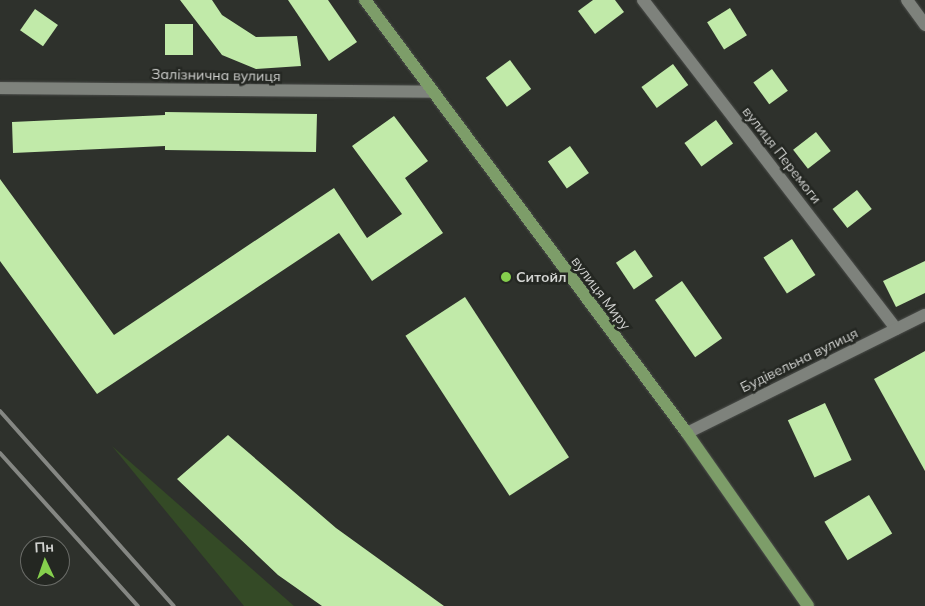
<!DOCTYPE html>
<meta charset="utf-8">
<style>
body{margin:0}
#map{position:relative;width:925px;height:606px;overflow:hidden;background:#2e312c;font-family:Mulish,sans-serif}
div>[style]{position:absolute}
[style*='--x']{left:calc(var(--x)*1px);top:calc(var(--y)*1px);width:calc(var(--w)*1px);rotate:calc(var(--a)*1deg)}
.green>*{inset:0;background:#344a26}
.building>*{inset:0;background:#c1eaa9;transform-origin:0 0}
.roads{filter:drop-shadow(0 0 1px #4b4d4a) drop-shadow(0 0 1px #4b4d4a)}
.minor>*{height:12px;margin:-6px;padding:0 6px;transform-origin:6px;border-radius:6px;background:#7e827c}
.major>*{height:12px;margin:-6px;padding:0 6px;transform-origin:6px;border-radius:6px;background:#7d9d69}
.rail>*{height:4px;margin:-2px;padding:0 2px;transform-origin:2px;border-radius:2px;background:#858783}
.dots>*{width:14px;height:14px;translate:-50% -50%;box-sizing:border-box;border:2px solid #242722;border-radius:50%}
span{translate:-50% -50%;white-space:nowrap;text-align:center;line-height:1.15;-webkit-text-stroke:5px #242722;paint-order:stroke}
.street-label{font-size:14px;color:#d3d4d2}
.poi-label{font-size:14px;color:#d3d4d2;font-weight:700}
.left{translate:0 -50%;text-align:left}
.north{position:absolute;left:20px;top:536px;width:50px;height:50px;box-sizing:border-box;background:#242722;border:1px solid #6a6c68;border-radius:50%;rotate:357deg;font-size:14px;font-weight:700;line-height:20px;text-align:center;color:#d3d4d2}
.north::after{content:'';display:block;margin:auto;width:18px;height:22px;background:#85cf4d;clip-path:polygon(50% 0,100% 100%,50% 72%,0 100%)}
</style>
<div id="map">
<div class="green">
<i style="clip-path:polygon(112px 446px,294px 606px,244px 606px)"></i>
</div>
<div class="building">
<i style="clip-path:polygon(180px 0,212px 0,222px 15px,256px 37px,297px 36px,301px 66px,256px 69px,222px 55px)"></i>
<i style="clip-path:polygon(288px 0,328px 0,357px 42px,329px 61px)"></i>
<i style="clip-path:polygon(593px 0,615px 0,624px 12px,595px 34px,578px 11px)"></i>
<i style="left:730px;top:8px;width:32px;height:27px;rotate:58deg"></i>
<i style="left:35px;top:9px;width:28px;height:26px;rotate:35deg"></i>
<i style="left:165px;top:24px;width:28px;height:31px"></i>
<i style="left:510px;top:60px;width:36px;height:30px;rotate:54deg"></i>
<i style="left:673px;top:64px;width:26px;height:39px;rotate:54deg"></i>
<i style="left:772px;top:69px;width:27px;height:23px;rotate:54deg"></i>
<i style="clip-path:polygon(165px 112px,317px 114px,316px 152px,165px 150px,165px 146px,13px 153px,12px 122px,165px 115px)"></i>
<i style="clip-path:polygon(394px 116px,428px 161px,405px 178px,443px 233px,372px 281px,339px 233px,97px 394px,0 261px,0 179px,114px 335px,334px 188px,367px 238px,402px 214px,352px 146px)"></i>
<i style="left:716px;top:120px;width:29px;height:39px;rotate:54deg"></i>
<i style="left:816px;top:132px;width:24px;height:29px;rotate:52deg"></i>
<i style="left:570px;top:146px;width:33px;height:27px;rotate:55deg"></i>
<i style="left:857px;top:190px;width:24px;height:31px;rotate:52deg"></i>
<i style="left:792px;top:239px;width:43px;height:34px;rotate:57deg"></i>
<i style="left:635px;top:250px;width:32px;height:23px;rotate:56deg"></i>
<i style="clip-path:polygon(925px 261px,925px 293px,896px 307px,883px 281px)"></i>
<i style="left:682px;top:281px;width:70px;height:33px;rotate:55deg"></i>
<i style="left:465px;top:297px;width:191px;height:71px;rotate:57deg"></i>
<i style="clip-path:polygon(925px 351px,925px 471px,874px 379px)"></i>
<i style="left:825px;top:403px;width:63px;height:41px;rotate:65deg"></i>
<i style="clip-path:polygon(228px 435px,336px 528px,444px 606px,322px 606px,278px 575px,177px 479px)"></i>
<i style="left:869px;top:495px;width:45px;height:52px;rotate:59deg"></i>
</div>
<div class="roads">
<div class="minor">
<i style="--x:643;--y:0;--w:415;--a:52.4"></i>
<i style="--x:907;--y:0;--w:31;--a:54"></i>
<i style="--x:0;--y:88;--w:432;--a:0.5"></i>
<i style="--x:687;--y:433;--w:266;--a:-26.4"></i>
</div>
<div class="major">
<i style="--x:365;--y:0;--w:540;--a:53.36"></i>
<i style="--x:687;--y:433;--w:211;--a:55"></i>
</div>
</div>
<div class="rail">
<i style="--x:0;--y:411;--w:261;--a:48.3"></i>
<i style="--x:0;--y:453;--w:206;--a:48"></i>
</div>
<div class="dots">
<i style="left:506px;top:277px;background:#85cf4d"></i>
</div>
<div class="street-label">
<span style="left:216px;top:75px;rotate:1deg">Залізнична вулиця</span>
<span style="left:782px;top:155px;rotate:52deg">вулиця Перемоги</span>
<span style="left:601px;top:293px;rotate:53deg">вулиця Миру</span>
<span style="left:799px;top:360px;rotate:-26deg">Будівельна вулиця</span>
</div>
<div class="poi-label">
<span class="left" style="left:516px;top:277px">Ситойл</span>
</div>
<div class="north">Пн</div>
</div>
